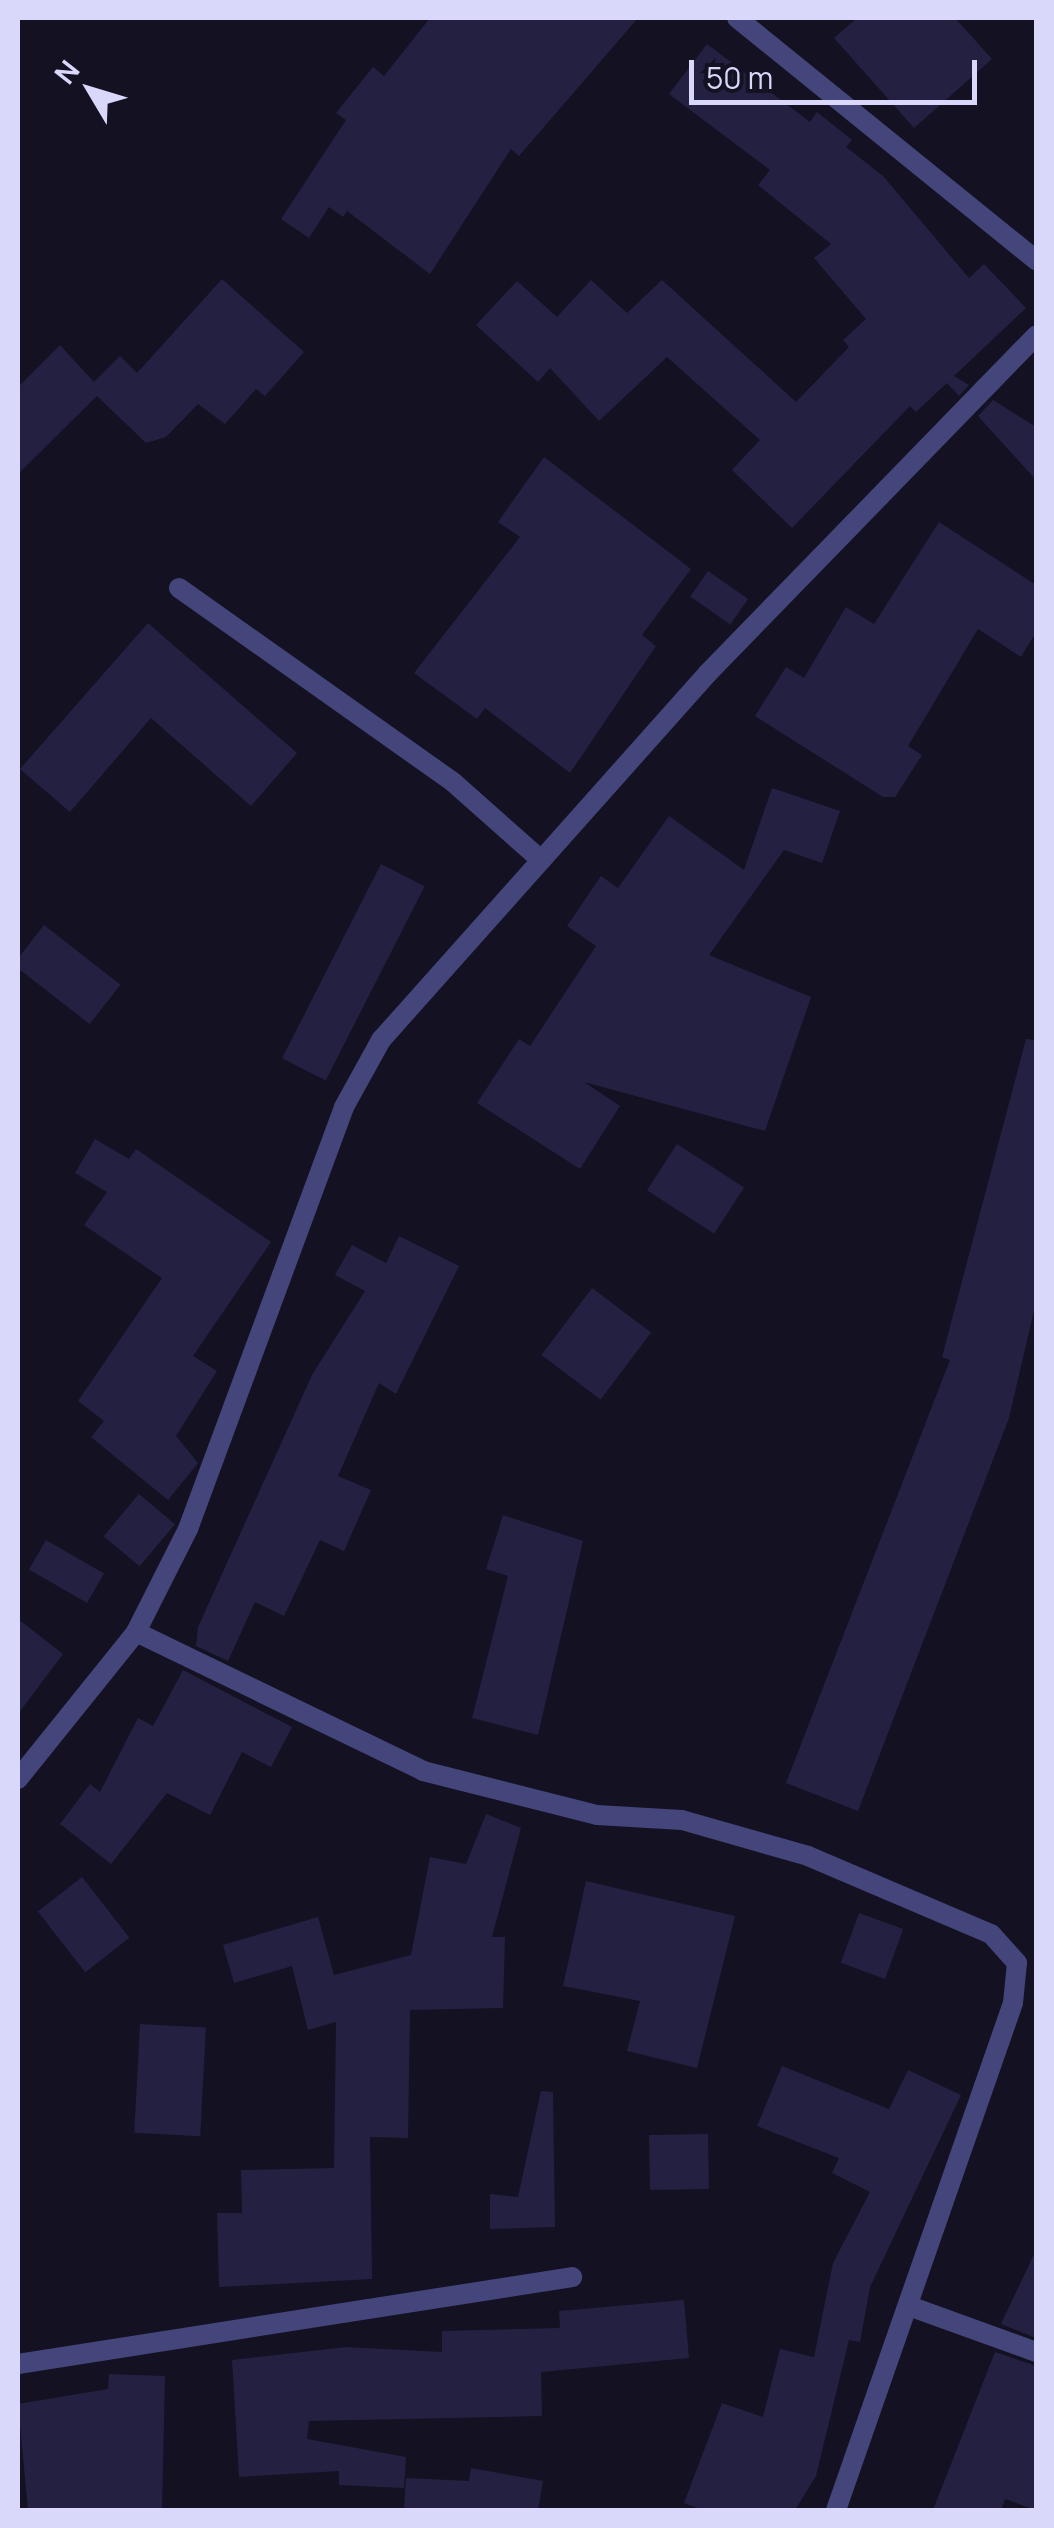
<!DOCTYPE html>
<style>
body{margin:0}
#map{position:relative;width:1054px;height:2528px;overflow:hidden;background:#131122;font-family:Manrope,sans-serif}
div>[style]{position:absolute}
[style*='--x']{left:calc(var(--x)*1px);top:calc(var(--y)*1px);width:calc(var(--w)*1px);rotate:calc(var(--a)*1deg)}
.building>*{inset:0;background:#242041;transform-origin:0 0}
.street>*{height:20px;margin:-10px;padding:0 10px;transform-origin:10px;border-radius:10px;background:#43457b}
span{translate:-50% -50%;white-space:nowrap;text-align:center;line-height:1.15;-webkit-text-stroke:9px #131122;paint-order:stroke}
.frame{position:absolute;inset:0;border:20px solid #d9d8fa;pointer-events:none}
.north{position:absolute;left:40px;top:40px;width:100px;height:100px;-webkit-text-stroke:8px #131122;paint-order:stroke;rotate:308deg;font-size:28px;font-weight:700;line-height:40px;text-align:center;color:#d9d8fa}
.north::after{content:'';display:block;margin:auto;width:35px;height:45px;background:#d9d8fa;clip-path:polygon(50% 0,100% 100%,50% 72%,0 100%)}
.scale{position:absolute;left:689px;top:60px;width:288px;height:45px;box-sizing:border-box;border:5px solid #d9d8fa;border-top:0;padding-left:12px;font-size:30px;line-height:35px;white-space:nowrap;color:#d9d8fa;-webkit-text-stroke:8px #131122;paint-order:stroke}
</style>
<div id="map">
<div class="building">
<i style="clip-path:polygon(430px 18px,638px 18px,519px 156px,511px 149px,430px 274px,347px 211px,343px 217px,329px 207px,309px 238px,281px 219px,346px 120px,336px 113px,373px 67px,384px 76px)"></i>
<i style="clip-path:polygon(857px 18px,955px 18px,992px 59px,914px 128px,834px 38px)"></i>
<i style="clip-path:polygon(707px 44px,810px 122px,817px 112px,852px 140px,846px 147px,883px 176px,969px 278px,984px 264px,1026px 308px,954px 376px,969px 385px,959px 396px,947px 383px,916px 412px,910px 406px,792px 528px,732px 470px,760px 440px,667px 357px,599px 421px,550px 368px,538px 382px,476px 325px,517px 281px,557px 317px,591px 280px,627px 313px,662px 280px,796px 402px,849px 347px,843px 340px,866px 319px,814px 258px,831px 244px,758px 185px,770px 170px,669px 94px)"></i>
<i style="clip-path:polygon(222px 279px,304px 352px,265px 396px,256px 389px,225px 424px,198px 404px,166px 437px,146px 443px,97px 396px,18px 474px,18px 387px,60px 345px,94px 382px,120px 356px,137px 373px)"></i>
<i style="clip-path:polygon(993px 400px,1036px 427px,1036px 480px,978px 416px)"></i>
<i style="clip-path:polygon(544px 457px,691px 569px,642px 635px,656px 646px,570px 773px,485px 708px,477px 719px,414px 673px,520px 537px,498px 522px)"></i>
<i style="clip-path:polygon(939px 522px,1036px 585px,1036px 632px,1021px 657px,978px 629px,908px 746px,922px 755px,895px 797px,883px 797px,755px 716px,786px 667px,804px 678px,846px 607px,874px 624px)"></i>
<i style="left:708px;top:571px;width:49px;height:31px;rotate:35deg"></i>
<i style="clip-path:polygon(148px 623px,297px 753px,251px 806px,151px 718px,70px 812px,20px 769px)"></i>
<i style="clip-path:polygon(772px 788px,840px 811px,822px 863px,784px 850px,709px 955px,811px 997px,765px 1131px,584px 1082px,620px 1106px,580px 1169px,477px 1103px,519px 1039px,530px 1046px,596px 946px,567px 926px,601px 876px,618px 888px,669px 816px,744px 870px)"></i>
<i style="left:381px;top:864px;width:49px;height:218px;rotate:27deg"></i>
<i style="left:44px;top:925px;width:97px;height:50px;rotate:38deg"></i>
<i style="clip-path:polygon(1026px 1039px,1036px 1040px,1036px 1302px,1009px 1418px,858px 1811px,786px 1783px,950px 1360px,942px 1357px)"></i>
<i style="clip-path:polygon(95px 1139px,129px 1159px,136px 1149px,271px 1242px,193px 1356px,217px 1371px,176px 1436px,198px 1463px,168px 1500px,91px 1437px,104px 1421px,78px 1401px,162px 1278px,84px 1225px,107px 1192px,75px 1173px)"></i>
<i style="left:677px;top:1144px;width:80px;height:55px;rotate:33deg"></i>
<i style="clip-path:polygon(399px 1236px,459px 1266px,396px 1394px,379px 1383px,338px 1476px,371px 1490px,344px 1551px,320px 1540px,284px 1616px,255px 1602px,228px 1661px,196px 1646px,198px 1627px,312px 1375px,365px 1291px,335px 1275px,352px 1245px,386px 1263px)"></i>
<i style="left:592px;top:1288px;width:74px;height:84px;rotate:37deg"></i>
<i style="left:139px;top:1494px;width:47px;height:55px;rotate:40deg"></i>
<i style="clip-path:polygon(503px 1515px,583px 1541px,538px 1735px,472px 1718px,508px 1576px,486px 1569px)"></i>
<i style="left:46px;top:1540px;width:67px;height:34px;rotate:30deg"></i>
<i style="clip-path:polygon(18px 1619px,63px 1654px,18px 1714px)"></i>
<i style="clip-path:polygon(183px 1670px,292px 1727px,271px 1767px,242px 1752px,210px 1815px,167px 1793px,111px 1864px,60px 1824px,90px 1784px,100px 1792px,138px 1718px,153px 1726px)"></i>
<i style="clip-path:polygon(486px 1814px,521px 1828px,492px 1937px,505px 1937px,503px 2008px,410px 2010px,408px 2138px,370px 2137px,372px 2279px,219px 2287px,217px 2213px,242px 2213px,241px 2170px,334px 2168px,336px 2022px,308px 2030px,292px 1966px,234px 1983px,223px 1945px,318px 1917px,334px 1975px,411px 1955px,430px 1857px,466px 1864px)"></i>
<i style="left:82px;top:1877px;width:77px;height:56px;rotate:52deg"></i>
<i style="clip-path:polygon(586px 1881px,735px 1916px,697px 2068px,627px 2051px,640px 2001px,563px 1986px)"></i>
<i style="left:859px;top:1913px;width:47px;height:53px;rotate:20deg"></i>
<i style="left:140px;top:2024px;width:66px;height:109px;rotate:3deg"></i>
<i style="clip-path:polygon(782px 2066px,889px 2109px,908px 2070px,961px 2095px,870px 2287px,860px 2342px,849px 2340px,816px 2476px,795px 2510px,703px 2510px,684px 2503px,722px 2403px,763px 2417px,780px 2349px,814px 2357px,833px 2263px,870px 2192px,832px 2173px,839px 2158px,757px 2126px)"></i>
<i style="clip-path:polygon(541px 2091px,553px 2092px,555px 2227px,490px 2229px,490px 2194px,518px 2197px)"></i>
<i style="left:708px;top:2134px;width:55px;height:59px;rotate:89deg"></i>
<i style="clip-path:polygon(1036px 2250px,1036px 2338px,1001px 2324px)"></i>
<i style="clip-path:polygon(684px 2300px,689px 2358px,541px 2372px,542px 2416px,309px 2421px,307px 2439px,406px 2457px,404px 2488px,339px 2485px,339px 2471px,239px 2477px,232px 2360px,346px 2347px,442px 2352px,442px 2331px,560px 2328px,559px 2311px)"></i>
<i style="clip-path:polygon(995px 2352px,1036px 2366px,1036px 2510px,1005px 2499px,1001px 2510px,933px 2510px)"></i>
<i style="clip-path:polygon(109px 2374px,165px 2376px,162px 2510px,28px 2510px,18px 2404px,108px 2389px)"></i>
<i style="clip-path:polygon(471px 2468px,543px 2481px,538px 2510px,404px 2510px,406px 2478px,469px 2481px)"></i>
</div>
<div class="street">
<i style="--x:737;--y:18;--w:385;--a:39"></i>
<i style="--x:179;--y:588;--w:336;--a:35.3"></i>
<i style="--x:453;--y:782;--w:118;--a:41.6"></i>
<i style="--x:136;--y:1632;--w:319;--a:25.8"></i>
<i style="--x:423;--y:1771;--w:179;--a:14.2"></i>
<i style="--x:597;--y:1815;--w:85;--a:3.4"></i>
<i style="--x:682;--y:1820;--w:131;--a:15.9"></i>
<i style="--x:808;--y:1856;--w:199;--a:23.1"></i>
<i style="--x:991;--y:1934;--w:39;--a:48"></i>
<i style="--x:1017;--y:1963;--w:40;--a:95.7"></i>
<i style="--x:1013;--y:2003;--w:537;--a:109.24"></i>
<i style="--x:18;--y:1779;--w:189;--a:-51.2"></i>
<i style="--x:136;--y:1632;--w:115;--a:-63.2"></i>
<i style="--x:188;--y:1529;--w:450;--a:-69.7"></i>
<i style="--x:344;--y:1107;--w:77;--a:-61.1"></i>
<i style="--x:381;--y:1040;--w:490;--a:-48.3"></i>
<i style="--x:707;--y:674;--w:472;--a:-45.8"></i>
<i style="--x:909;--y:2306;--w:135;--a:19.9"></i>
<i style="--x:18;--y:2364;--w:561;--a:-8.92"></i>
</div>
<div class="frame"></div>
<div class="north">N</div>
<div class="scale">50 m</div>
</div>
